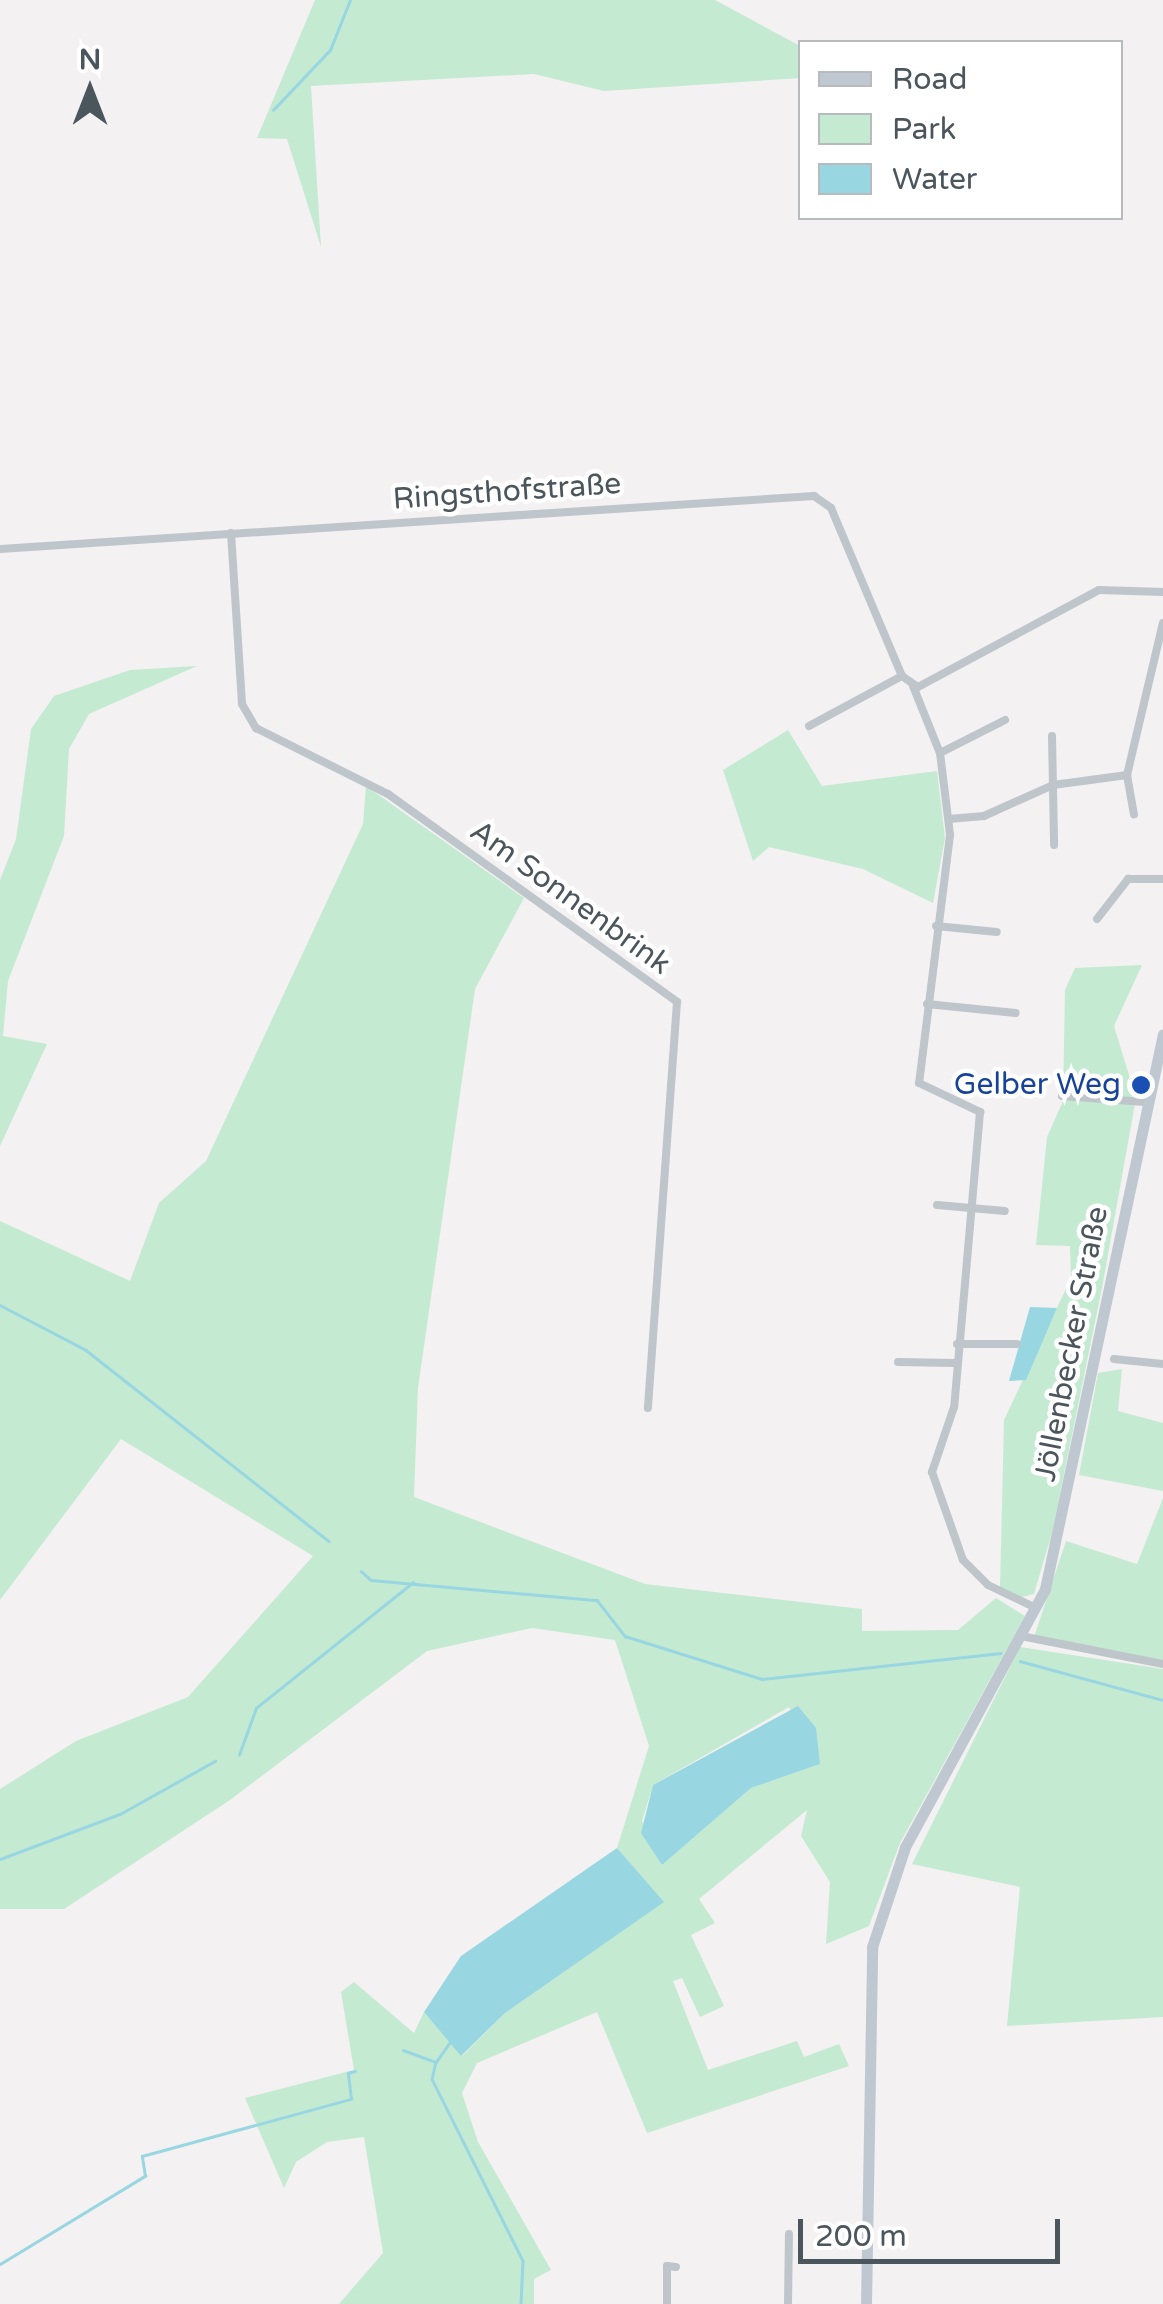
<!DOCTYPE html>
<meta charset="utf-8">
<style>
body{margin:0}
#map{position:relative;width:1163px;height:2304px;overflow:hidden;background:#f3f1f1;font-family:"Varela Round",sans-serif}
div>[style]{position:absolute}
[style*='--x']{left:calc(var(--x)*1px);top:calc(var(--y)*1px);width:calc(var(--w)*1px);rotate:calc(var(--a)*1deg)}
.green>*{inset:0;background:#c5ead2}
.water>*{inset:0;background:#98d6e2}
.stream>*{height:2.5px;margin:-1.25px;padding:0 1.25px;transform-origin:1.25px;border-radius:1.25px;background:#98d6e2}
.street>*{height:8px;margin:-4px;padding:0 4px;transform-origin:4px;border-radius:4px;background:#bec5cb}
.secondary>*{height:11px;margin:-5.5px;padding:0 5.5px;transform-origin:5.5px;border-radius:5.5px;background:#bfc8d0}
.dots>*{width:28px;height:28px;translate:-50% -50%;box-sizing:border-box;border:5px solid #fff;border-radius:50%}
span{translate:-50% -50%;white-space:nowrap;text-align:center;line-height:1.15;-webkit-text-stroke:9px #fff;paint-order:stroke}
.street-label{font-size:30px;color:#4b555c}
.transit-label{font-size:30px;color:#164399}
.right{translate:-100% -50%;text-align:right}
.legend{position:absolute;left:798px;top:40px;width:325px;height:180px;box-sizing:border-box;background:#fff;border:2px solid #b7bbbe;margin:0;padding:12px 18px;list-style:none;font-size:30px;color:#4b555c}
.legend li{display:flex;align-items:center;gap:20px;height:50px}
.legend b{width:50px;border:2px solid #b7bbbe}
.north{position:absolute;left:40px;top:40px;width:100px;height:100px;-webkit-text-stroke:8px #fff;paint-order:stroke;rotate:0deg;font-size:28px;font-weight:700;line-height:40px;text-align:center;color:#4b555c}
.north::after{content:'';display:block;margin:auto;width:35px;height:45px;background:#4b555c;clip-path:polygon(50% 0,100% 100%,50% 72%,0 100%)}
.scale{position:absolute;left:798px;top:2219px;width:262px;height:45px;box-sizing:border-box;border:5px solid #4b555c;border-top:0;padding-left:12px;font-size:30px;line-height:35px;white-space:nowrap;color:#4b555c;-webkit-text-stroke:8px #fff;paint-order:stroke}
</style>
<div id="map">
<div class="green">
<i style="clip-path:polygon(315px 0,715px 0,800px 46px,800px 78px,604px 91px,534px 74px,311px 86px,321px 247px,287px 139px,257px 138px)"></i>
<i style="clip-path:polygon(197px 666px,89px 714px,69px 749px,64px 836px,8px 981px,3px 1036px,47px 1044px,0 1146px,0 880px,16px 839px,31px 729px,54px 696px,130px 670px)"></i>
<i style="clip-path:polygon(788px 730px,822px 786px,937px 771px,945px 838px,933px 903px,863px 869px,769px 847px,753px 861px,723px 770px)"></i>
<i style="clip-path:polygon(evenodd,366px 786px,524px 898px,475px 989px,418px 1388px,414px 1497px,645px 1584px,862px 1609px,862px 1631px,958px 1630px,996px 1598px,1025px 1616px,900px 1843px,869px 1926px,826px 1944px,830px 1882px,801px 1836px,807px 1810px,699px 1899px,715px 1923px,691px 1935px,724px 2006px,700px 2017px,682px 1978px,673px 1981px,708px 2070px,797px 2041px,804px 2057px,839px 2044px,849px 2066px,647px 2133px,597px 2012px,477px 2063px,462px 2093px,478px 2142px,551px 2270px,534px 2279px,534px 2304px,339px 2304px,383px 2253px,364px 2137px,327px 2142px,296px 2162px,284px 2188px,245px 2098px,354px 2070px,341px 1992px,354px 1982px,414px 2033px,424px 2012px,462px 2056px,505px 2013px,663px 1902px,617px 1848px,649px 1746px,615px 1640px,532px 1628px,427px 1651px,230px 1800px,64px 1909px,0 1909px,0 1789px,76px 1741px,188px 1697px,313px 1556px,121px 1439px,0 1600px,0 1221px,130px 1281px,159px 1203px,206px 1161px,363px 824px,366px 786px,789px 1707px,820px 1764px,751px 1788px,662px 1865px,642px 1821px,653px 1785px,789px 1707px)"></i>
<i style="clip-path:polygon(1142px 965px,1114px 1026px,1136px 1098px,1102px 1288px,1052px 1533px,1034px 1594px,1022px 1597px,1000px 1588px,1004px 1420px,1071px 1278px,1070px 1246px,1036px 1245px,1047px 1137px,1063px 1101px,1065px 990px,1075px 968px)"></i>
<i style="clip-path:polygon(1122px 1369px,1118px 1411px,1163px 1423px,1163px 1491px,1079px 1475px,1098px 1373px)"></i>
<i style="clip-path:polygon(1163px 1498px,1163px 1662px,1034px 1637px,1066px 1541px,1137px 1564px)"></i>
<i style="clip-path:polygon(1020px 1647px,1163px 1669px,1163px 2017px,1007px 2026px,1020px 1887px,912px 1864px)"></i>
</div>
<div class="water">
<i style="clip-path:polygon(1030px 1307px,1057px 1308px,1026px 1380px,1009px 1381px)"></i>
<i style="clip-path:polygon(798px 1706px,816px 1728px,820px 1764px,751px 1788px,662px 1865px,641px 1833px,653px 1785px)"></i>
<i style="clip-path:polygon(617px 1848px,664px 1902px,505px 2013px,461px 2056px,424px 2012px,461px 1956px)"></i>
</div>
<div class="stream">
<i style="--x:273;--y:110;--w:83;--a:-46.5"></i>
<i style="--x:330;--y:50;--w:54;--a:-68.2"></i>
<i style="--x:0;--y:1305;--w:97;--a:27.6"></i>
<i style="--x:86;--y:1350;--w:309;--a:38.2"></i>
<i style="--x:361;--y:1571;--w:13;--a:42"></i>
<i style="--x:371;--y:1580;--w:227;--a:5.1"></i>
<i style="--x:597;--y:1600;--w:46;--a:52.1"></i>
<i style="--x:625;--y:1636;--w:144;--a:17.4"></i>
<i style="--x:762;--y:1679;--w:240;--a:-6.2"></i>
<i style="--x:1020;--y:1661;--w:148;--a:15.3"></i>
<i style="--x:239;--y:1755;--w:50;--a:-70.1"></i>
<i style="--x:256;--y:1708;--w:201;--a:-38.7"></i>
<i style="--x:0;--y:1859;--w:128;--a:-20.6"></i>
<i style="--x:120;--y:1814;--w:109;--a:-29.2"></i>
<i style="--x:403;--y:2050;--w:35;--a:20"></i>
<i style="--x:436;--y:2062;--w:24;--a:-55"></i>
<i style="--x:436;--y:2062;--w:17;--a:103"></i>
<i style="--x:432;--y:2079;--w:203;--a:63.4"></i>
<i style="--x:523;--y:2261;--w:43;--a:92.7"></i>
<i style="--x:0;--y:2264;--w:170;--a:-31.3"></i>
<i style="--x:145;--y:2176;--w:20;--a:-99"></i>
<i style="--x:142;--y:2156;--w:217;--a:-15.3"></i>
<i style="--x:351;--y:2099;--w:26;--a:-97"></i>
<i style="--x:348;--y:2073;--w:7;--a:-16"></i>
</div>
<div class="street">
<i style="--x:231;--y:533;--w:171;--a:86.3"></i>
<i style="--x:242;--y:704;--w:28;--a:60"></i>
<i style="--x:256;--y:728;--w:148;--a:26.6"></i>
<i style="--x:388;--y:794;--w:356;--a:35.7"></i>
<i style="--x:677;--y:1002;--w:407;--a:94.1"></i>
<i style="--x:0;--y:549;--w:816;--a:-3.73"></i>
<i style="--x:814;--y:496;--w:21;--a:35"></i>
<i style="--x:831;--y:508;--w:182;--a:67.1"></i>
<i style="--x:902;--y:676;--w:19;--a:35"></i>
<i style="--x:918;--y:687;--w:205;--a:-28.2"></i>
<i style="--x:1099;--y:590;--w:64;--a:1.8"></i>
<i style="--x:913;--y:686;--w:72;--a:68.1"></i>
<i style="--x:940;--y:753;--w:83;--a:83"></i>
<i style="--x:950;--y:835;--w:250;--a:97.1"></i>
<i style="--x:919;--y:1083;--w:68;--a:25.4"></i>
<i style="--x:980;--y:1112;--w:296;--a:95"></i>
<i style="--x:954;--y:1407;--w:69;--a:108.7"></i>
<i style="--x:932;--y:1472;--w:93;--a:70.6"></i>
<i style="--x:963;--y:1560;--w:35;--a:45"></i>
<i style="--x:988;--y:1585;--w:53;--a:25.6"></i>
<i style="--x:809;--y:726;--w:106;--a:-28.3"></i>
<i style="--x:1052;--y:736;--w:109;--a:88.9"></i>
<i style="--x:940;--y:753;--w:73;--a:-26.9"></i>
<i style="--x:1127;--y:775;--w:40;--a:80"></i>
<i style="--x:949;--y:819;--w:35;--a:-5"></i>
<i style="--x:984;--y:816;--w:76;--a:-24.2"></i>
<i style="--x:1053;--y:785;--w:75;--a:-7.7"></i>
<i style="--x:1127;--y:775;--w:156;--a:-76.7"></i>
<i style="--x:1097;--y:919;--w:51;--a:-52.2"></i>
<i style="--x:1128;--y:879;--w:35;--a:0"></i>
<i style="--x:936;--y:926;--w:61;--a:5.6"></i>
<i style="--x:927;--y:1004;--w:89;--a:5.8"></i>
<i style="--x:1062;--y:1096;--w:83;--a:4.1"></i>
<i style="--x:937;--y:1205;--w:68;--a:5"></i>
<i style="--x:957;--y:1344;--w:60;--a:0"></i>
<i style="--x:1114;--y:1359;--w:49;--a:5.8"></i>
<i style="--x:898;--y:1362;--w:57;--a:1"></i>
<i style="--x:1021;--y:1636;--w:145;--a:11.2"></i>
<i style="--x:667;--y:2304;--w:38;--a:-90"></i>
<i style="--x:667;--y:2266;--w:9;--a:6"></i>
<i style="--x:788;--y:2304;--w:70;--a:-89.2"></i>
</div>
<div class="secondary">
<i style="--x:866;--y:2304;--w:357;--a:-89"></i>
<i style="--x:872;--y:1947;--w:105;--a:-71.7"></i>
<i style="--x:905;--y:1847;--w:294;--a:-61.5"></i>
<i style="--x:1045;--y:1589;--w:567;--a:-78"></i>
</div>
<div class="dots">
<i style="left:1141px;top:1085px;background:#1a4fb4"></i>
</div>
<div class="street-label">
<span style="left:507px;top:492px;rotate:-4deg">Ringsthofstraße</span>
<span style="left:570px;top:898px;rotate:36deg">Am Sonnenbrink</span>
<span style="left:1072px;top:1344px;rotate:-79deg">Jöllenbecker Straße</span>
</div>
<div class="transit-label">
<span class="right" style="left:1121px;top:1085px">Gelber Weg</span>
</div>
<ul class="legend">
<li><b style="height:12px;background:#bfc8d0"></b>Road</li>
<li><b style="height:28px;background:#c5ead2"></b>Park</li>
<li><b style="height:28px;background:#98d6e2"></b>Water</li>
</ul>
<div class="north">N</div>
<div class="scale">200 m</div>
</div>
